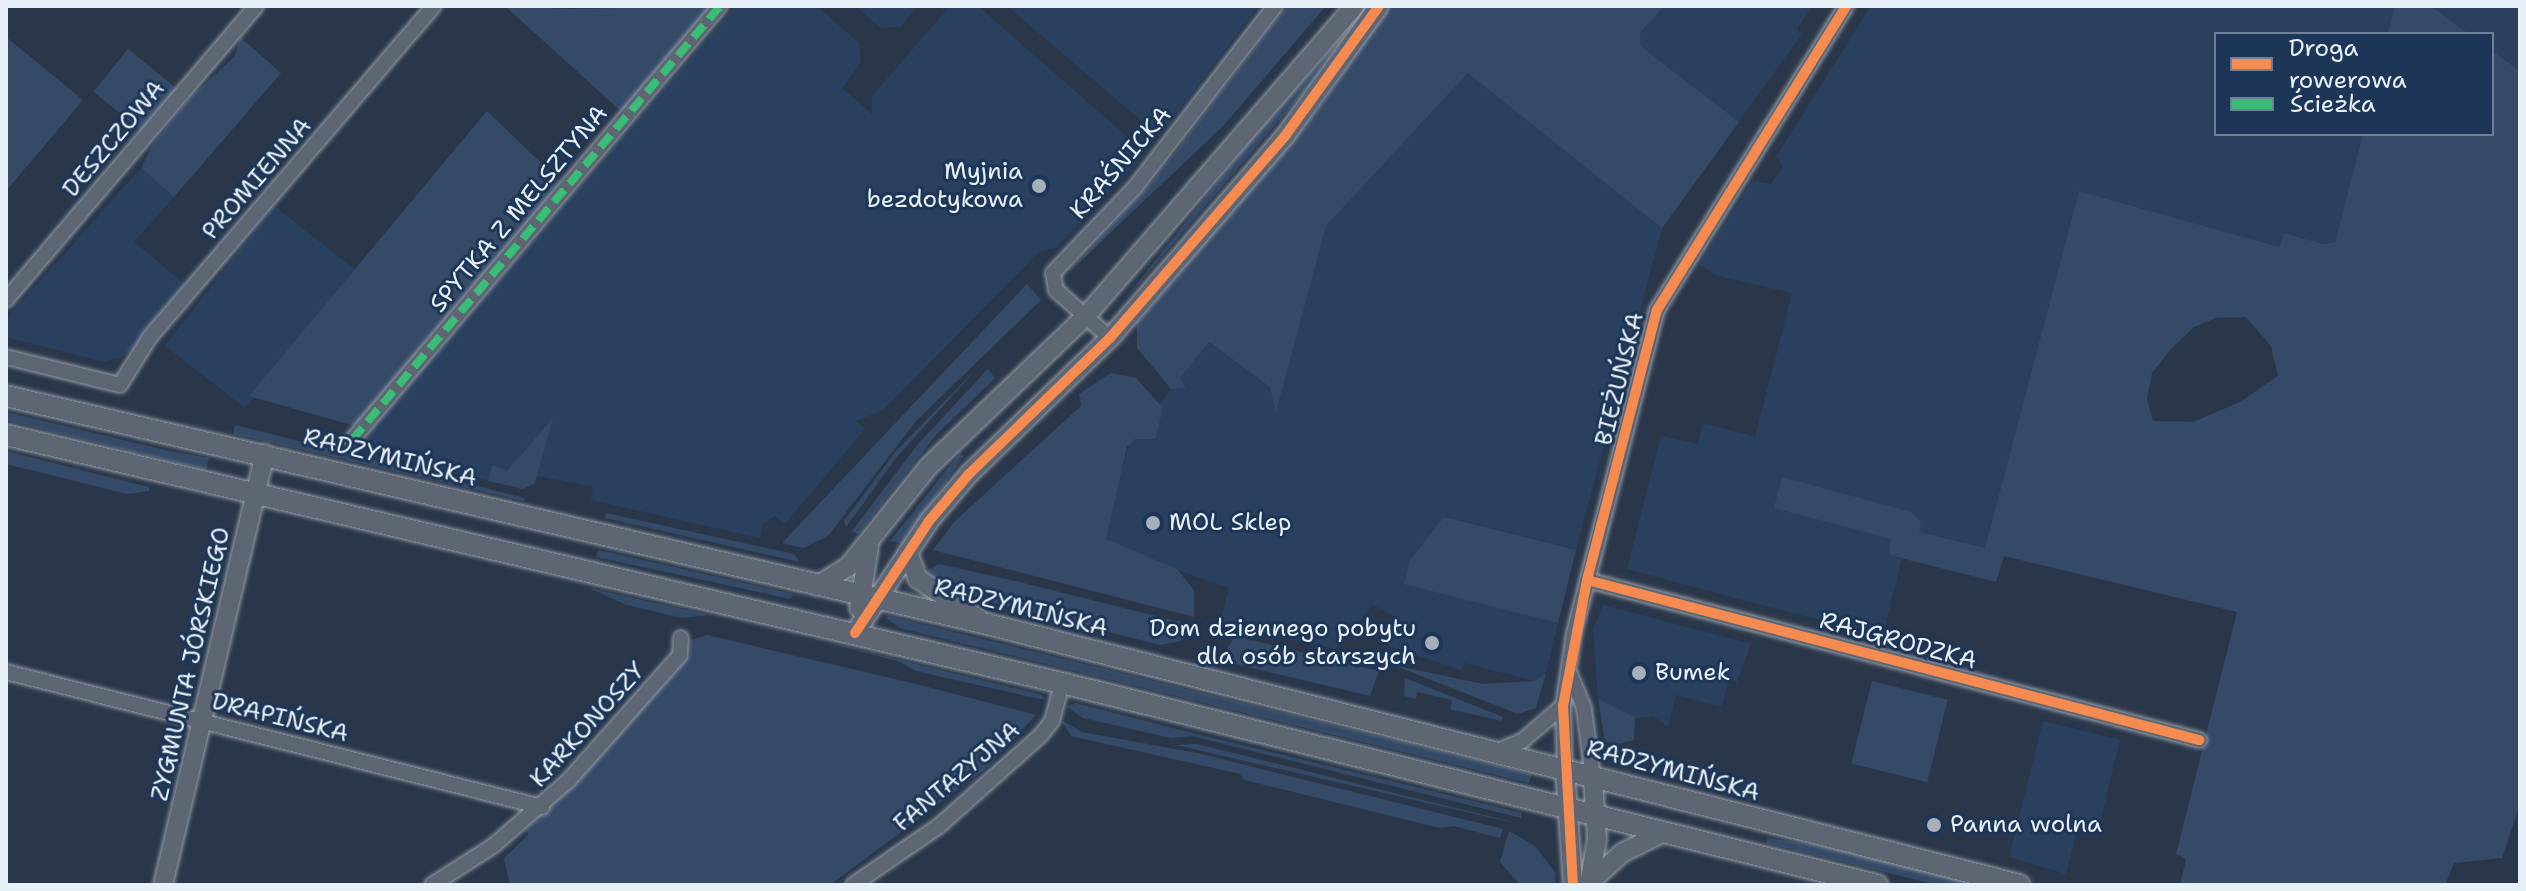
<!DOCTYPE html>
<meta charset="utf-8">
<style>
body{margin:0}
#map{position:relative;width:2526px;height:891px;overflow:hidden;background:#2a374a;font-family:"Shantell Sans",sans-serif}
div>[style]{position:absolute}
[style*='--x']{left:calc(var(--x)*1px);top:calc(var(--y)*1px);width:calc(var(--w)*1px);rotate:calc(var(--a)*1deg)}
.built>*{inset:0;background:#2a405f;transform-origin:0 0}
.green>*{inset:0;background:#354a67;transform-origin:0 0}
.roads{filter:drop-shadow(0 0 2px #959da7) drop-shadow(0 0 2px #959da7)}
.minor>*{height:14px;margin:-7px;padding:0 7px;transform-origin:7px;border-radius:7px;background:#5d6672}
.tertiary>*{height:18px;margin:-9px;padding:0 9px;transform-origin:9px;border-radius:9px;background:#5d6672}
.secondary>*{height:20px;margin:-10px;padding:0 10px;transform-origin:10px;border-radius:10px;background:#5d6672}
.quiet>*{height:8px;margin-top:-4px;transform-origin:0;background:repeating-linear-gradient(90deg,#3abd76 0 16px,transparent 0 24px)}
.cycleway>*{height:10px;margin:-5px;padding:0 5px;transform-origin:5px;border-radius:5px;background:#f68b52}
.dots>*{width:22px;height:22px;translate:-50% -50%;box-sizing:border-box;border:4px solid #1d3557;border-radius:50%}
span{translate:-50% -50%;white-space:nowrap;text-align:center;line-height:1.15;-webkit-text-stroke:6px #1d3557;paint-order:stroke}
.street-label{font-size:24px;color:#e8f1f8}
.poi-label{font-size:24px;color:#e8f1f8}
.right{translate:-100% -50%;text-align:right}
.left{translate:0 -50%;text-align:left}
.frame{position:absolute;inset:0;border:8px solid #e8f1f8;pointer-events:none}
.legend{position:absolute;left:2214px;top:32px;width:280px;height:104px;box-sizing:border-box;background:#1d3557;border:2px solid #6e8097;margin:0;padding:10px 14px;list-style:none;font-size:24px;color:#e8f1f8}
.legend li{display:flex;align-items:center;gap:16px;height:40px}
.legend b{width:40px;border:2px solid #6e8097}
</style>
<div id="map">
<div class="built">
<i style="clip-path:polygon(735px 6px,817px 6px,859px 43px,861px 62px,842px 88px,872px 114px,872px 96px,950px 6px,978px 6px,1140px 148px,1142px 157px,1056px 248px,1039px 252px,883px 410px,856px 421px,865px 429px,785px 524px,775px 516px,763px 524px,760px 538px,591px 500px,593px 487px,581px 484px,537px 476px,523px 489px,364px 450px,360px 441px)"></i>
<i style="clip-path:polygon(855px 6px,918px 6px,900px 27px,881px 28px)"></i>
<i style="clip-path:polygon(1007px 6px,1258px 6px,1162px 132px,1152px 130px)"></i>
<i style="clip-path:polygon(1462px 6px,1812px 6px,1797px 29px,1802px 34px,1662px 228px,1576px 550px,1444px 517px,1531px 616px,1558px 623px,1546px 673px,1535px 681px,1464px 663px,1461px 670px,1388px 646px,1396px 617px,1373px 605px,1335px 649px,1220px 622px,1229px 588px,1100px 543px,1130px 442px,1208px 342px,1270px 387px,1276px 410px,1326px 226px,1468px 73px)"></i>
<i style="clip-path:polygon(1871px 6px,2395px 6px,2388px 34px,2216px 34px,2216px 134px,2363px 134px,2335px 242px,2323px 244px,2284px 233px,2279px 247px,2079px 191px,1985px 548px,1775px 508px,1892px 539px,1889px 555px,1902px 559px,1881px 641px,1867px 638px,1868px 633px,1627px 569px,1661px 436px,1698px 444px,1703px 423px,1755px 437px,1792px 293px,1715px 275px,1699px 264px,1752px 181px,1771px 184px,1783px 167px,1777px 155px)"></i>
<i style="clip-path:polygon(2431px 6px,2520px 6px,2520px 71px,2492px 51px,2492px 34px,2469px 34px)"></i>
<i style="clip-path:polygon(141px 168px,174px 197px,134px 242px,185px 284px,126px 355px,104px 362px,6px 337px,6px 319px)"></i>
<i style="left:274px;top:206px;width:102px;height:177px;rotate:38deg"></i>
<i style="clip-path:polygon(1603px 605px,1751px 644px,1737px 682px,1728px 680px,1722px 707px,1676px 695px,1668px 727px,1653px 716px,1631px 719px,1598px 699px,1593px 630px)"></i>
<i style="clip-path:polygon(2043px 721px,2120px 740px,2097px 834px,2077px 830px,2066px 874px,2009px 857px)"></i>
</div>
<div class="green">
<i style="clip-path:polygon(505px 6px,571px 9px,713px 6px,623px 113px)"></i>
<i style="clip-path:polygon(1287px 6px,1326px 6px,1224px 125px,1067px 274px,1157px 176px)"></i>
<i style="clip-path:polygon(1389px 6px,1664px 6px,1640px 33px,1640px 46px,1739px 122px,1662px 228px,1468px 73px,1326px 226px,1276px 412px,1270px 387px,1209px 342px,1180px 378px,1186px 388px,1171px 389px,1137px 348px,1137px 323px,1319px 108px)"></i>
<i style="clip-path:polygon(2395px 6px,2431px 6px,2469px 34px,2388px 34px)"></i>
<i style="clip-path:polygon(1359px 18px,1308px 87px,1121px 304px,1256px 133px)"></i>
<i style="clip-path:polygon(6px 37px,83px 100px,6px 191px)"></i>
<i style="clip-path:polygon(240px 37px,281px 73px,174px 197px,141px 168px,153px 144px,188px 100px,235px 56px)"></i>
<i style="left:128px;top:49px;width:63px;height:55px;rotate:39deg"></i>
<i style="clip-path:polygon(evenodd,2492px 51px,2520px 71px,2520px 804px,2502px 858px,2454px 863px,2445px 885px,2180px 885px,2186px 859px,2176px 854px,2237px 612px,2004px 556px,1996px 582px,1889px 555px,1891px 539px,1774px 508px,1782px 477px,1911px 512px,1921px 522px,1919px 532px,1985px 548px,2079px 191px,2279px 247px,2284px 233px,2323px 244px,2335px 242px,2363px 134px,2492px 134px,2492px 51px,2246px 317px,2271px 346px,2278px 376px,2240px 402px,2193px 422px,2153px 421px,2147px 399px,2152px 373px,2170px 350px,2194px 327px,2216px 318px,2246px 317px)"></i>
<i style="clip-path:polygon(487px 111px,563px 184px,355px 426px,249px 396px)"></i>
<i style="clip-path:polygon(1027px 284px,1041px 300px,916px 421px,828px 536px,803px 548px,782px 543px)"></i>
<i style="clip-path:polygon(981px 364px,896px 458px,846px 527px,844px 521px,896px 451px)"></i>
<i style="clip-path:polygon(988px 369px,995px 378px,936px 435px,858px 534px,852px 531px,918px 444px)"></i>
<i style="clip-path:polygon(1111px 373px,1136px 378px,1163px 408px,1155px 439px,1135px 439px,1127px 447px,1106px 539px,1177px 569px,1194px 590px,1194px 617px,933px 550px,954px 522px,1081px 406px,1079px 394px)"></i>
<i style="clip-path:polygon(6px 412px,165px 450px,209px 458px,206px 470px,6px 420px)"></i>
<i style="clip-path:polygon(553px 418px,535px 483px,523px 489px,488px 481px,493px 465px,507px 471px)"></i>
<i style="clip-path:polygon(235px 425px,525px 498px,524px 501px,233px 434px)"></i>
<i style="clip-path:polygon(6px 451px,149px 487px,149px 491px,127px 494px,6px 464px)"></i>
<i style="clip-path:polygon(960px 453px,964px 456px,903px 544px,890px 541px)"></i>
<i style="clip-path:polygon(606px 513px,794px 554px,800px 562px,605px 518px)"></i>
<i style="clip-path:polygon(1444px 517px,1576px 550px,1558px 623px,1404px 584px,1410px 560px)"></i>
<i style="clip-path:polygon(598px 550px,793px 594px,791px 599px,596px 557px)"></i>
<i style="clip-path:polygon(939px 564px,1015px 581px,1192px 625px,1181px 641px,1160px 645px,946px 591px,926px 571px)"></i>
<i style="clip-path:polygon(589px 588px,656px 603px,709px 615px,682px 618px,627px 605px)"></i>
<i style="clip-path:polygon(886px 618px,889px 616px,1532px 774px,1529px 783px,900px 628px)"></i>
<i style="clip-path:polygon(707px 635px,912px 683px,1036px 715px,985px 769px,830px 885px,510px 885px,504px 858px,529px 834px,523px 831px,690px 655px,691px 640px)"></i>
<i style="clip-path:polygon(1235px 636px,1379px 671px,1370px 696px,1235px 664px,1226px 651px)"></i>
<i style="clip-path:polygon(810px 638px,1042px 695px,1045px 700px,916px 671px,898px 661px)"></i>
<i style="clip-path:polygon(1393px 665px,1483px 684px,1535px 681px,1546px 673px,1536px 708px,1518px 714px)"></i>
<i style="clip-path:polygon(1405px 678px,1503px 717px,1502px 721px,1450px 709px,1452px 700px,1417px 692px,1416px 699px,1404px 696px)"></i>
<i style="left:1872px;top:681px;width:78px;height:85px;rotate:14deg"></i>
<i style="clip-path:polygon(1598px 699px,1635px 717px,1634px 740px,1618px 744px,1605px 741px)"></i>
<i style="clip-path:polygon(1075px 703px,1193px 733px,1522px 813px,1521px 818px,1192px 736px,1171px 738px,1083px 718px,1067px 707px)"></i>
<i style="clip-path:polygon(1061px 720px,1082px 732px,1197px 753px,1503px 829px,1500px 838px,1454px 826px,1440px 828px,1244px 780px,1240px 774px,1071px 736px)"></i>
<i style="clip-path:polygon(1197px 744px,1512px 822px,1514px 823px,1176px 745px)"></i>
<i style="clip-path:polygon(1509px 831px,1535px 846px,1556px 873px,1555px 885px,1520px 885px,1500px 862px)"></i>
<i style="clip-path:polygon(1767px 838px,1818px 845px,1980px 885px,1938px 885px,1766px 843px)"></i>
</div>
<div class="roads">
<div class="minor">
<i style="--x:6;--y:300;--w:386;--a:-49.6"></i>
<i style="--x:1110;--y:338;--w:72;--a:-138.4"></i>
<i style="--x:1056;--y:290;--w:17;--a:-100"></i>
<i style="--x:1053;--y:273;--w:120;--a:-46.3"></i>
<i style="--x:1136;--y:186;--w:227;--a:-52.3"></i>
<i style="--x:6;--y:357;--w:117;--a:13.8"></i>
<i style="--x:120;--y:385;--w:57;--a:-58"></i>
<i style="--x:150;--y:337;--w:436;--a:-49.4"></i>
<i style="--x:352;--y:440;--w:569;--a:-49.7"></i>
<i style="--x:1587;--y:580;--w:633;--a:14.65"></i>
<i style="--x:6;--y:672;--w:553;--a:14.14"></i>
<i style="--x:1571;--y:676;--w:35;--a:68"></i>
<i style="--x:1584;--y:709;--w:70;--a:82.6"></i>
<i style="--x:1497;--y:751;--w:27;--a:-22"></i>
<i style="--x:1522;--y:741;--w:54;--a:-40.5"></i>
<i style="--x:1565;--y:770;--w:64;--a:-91.8"></i>
<i style="--x:1563;--y:706;--w:74;--a:-81.4"></i>
<i style="--x:1574;--y:633;--w:333;--a:-75.6"></i>
<i style="--x:1657;--y:310;--w:358;--a:-58.1"></i>
<i style="--x:432;--y:885;--w:72;--a:-32.6"></i>
<i style="--x:493;--y:846;--w:101;--a:-41"></i>
<i style="--x:569;--y:780;--w:167;--a:-48.4"></i>
<i style="--x:680;--y:655;--w:17;--a:-87"></i>
<i style="--x:853;--y:885;--w:104;--a:-34.5"></i>
<i style="--x:939;--y:826;--w:137;--a:-41.7"></i>
<i style="--x:1041;--y:735;--w:18;--a:-52"></i>
<i style="--x:1052;--y:721;--w:39;--a:-75"></i>
</div>
<div class="tertiary">
<i style="--x:908;--y:552;--w:29;--a:70"></i>
<i style="--x:918;--y:579;--w:73;--a:33.3"></i>
<i style="--x:817;--y:586;--w:36;--a:-32"></i>
<i style="--x:848;--y:567;--w:128;--a:-51.3"></i>
<i style="--x:928;--y:467;--w:217;--a:-43.7"></i>
<i style="--x:1085;--y:317;--w:411;--a:-49.1"></i>
<i style="--x:859;--y:608;--w:62;--a:-80.7"></i>
<i style="--x:855;--y:633;--w:134;--a:-56.5"></i>
<i style="--x:929;--y:521;--w:62;--a:-49.6"></i>
<i style="--x:969;--y:474;--w:196;--a:-44"></i>
<i style="--x:1110;--y:338;--w:267;--a:-49.1"></i>
<i style="--x:1285;--y:136;--w:160;--a:-54.1"></i>
<i style="--x:1565;--y:770;--w:115;--a:86"></i>
<i style="--x:1590;--y:882;--w:43;--a:-42.2"></i>
<i style="--x:1622;--y:853;--w:47;--a:-26.6"></i>
<i style="--x:163;--y:885;--w:443;--a:-76.7"></i>
<i style="--x:1589;--y:885;--w:47;--a:-80.1"></i>
<i style="--x:1597;--y:839;--w:61;--a:-93.8"></i>
</div>
<div class="secondary">
<i style="--x:6;--y:396;--w:1007;--a:13.08"></i>
<i style="--x:987;--y:624;--w:1065;--a:14.18"></i>
<i style="--x:6;--y:435;--w:1085;--a:13.22"></i>
<i style="--x:1062;--y:683;--w:840;--a:13.92"></i>
</div>
</div>
<div class="quiet">
<i style="--x:352;--y:440;--w:569;--a:-49.7"></i>
</div>
<div class="cycleway">
<i style="--x:1587;--y:580;--w:633;--a:14.65"></i>
<i style="--x:855;--y:633;--w:134;--a:-56.5"></i>
<i style="--x:929;--y:521;--w:62;--a:-49.6"></i>
<i style="--x:969;--y:474;--w:196;--a:-44"></i>
<i style="--x:1110;--y:338;--w:267;--a:-49.1"></i>
<i style="--x:1285;--y:136;--w:160;--a:-54.1"></i>
<i style="--x:1573;--y:885;--w:179;--a:-93.2"></i>
<i style="--x:1563;--y:706;--w:128;--a:-79.2"></i>
<i style="--x:1587;--y:580;--w:279;--a:-75.5"></i>
<i style="--x:1657;--y:310;--w:358;--a:-58.1"></i>
</div>
<div class="dots">
<i style="left:1039px;top:186px;background:#a6b0bb"></i>
<i style="left:1153px;top:523px;background:#a6b0bb"></i>
<i style="left:1432px;top:643px;background:#a6b0bb"></i>
<i style="left:1639px;top:673px;background:#a6b0bb"></i>
<i style="left:1934px;top:825px;background:#a6b0bb"></i>
</div>
<div class="street-label">
<span style="left:114px;top:139px;rotate:-50deg">DESZCZOWA</span>
<span style="left:1121px;top:163px;rotate:-49deg">KRAŚNICKA</span>
<span style="left:257px;top:179px;rotate:-49deg">PROMIENNA</span>
<span style="left:519px;top:209px;rotate:-50deg">SPYTKA Z MELSZTYNA</span>
<span style="left:1620px;top:379px;rotate:-76deg">BIEŻUŃSKA</span>
<span style="left:390px;top:458px;rotate:14deg">RADZYMIŃSKA</span>
<span style="left:1021px;top:608px;rotate:14deg">RADZYMIŃSKA</span>
<span style="left:1898px;top:641px;rotate:15deg">RAJGRODZKA</span>
<span style="left:191px;top:664px;rotate:-77deg">ZYGMUNTA JÓRSKIEGO</span>
<span style="left:280px;top:718px;rotate:14deg">DRAPIŃSKA</span>
<span style="left:588px;top:725px;rotate:-48deg">KARKONOSZY</span>
<span style="left:1673px;top:771px;rotate:15deg">RADZYMIŃSKA</span>
<span style="left:957px;top:777px;rotate:-40deg">FANTAZYJNA</span>
</div>
<div class="poi-label">
<span class="right" style="left:1023px;top:186px">Myjnia<br>bezdotykowa</span>
<span class="left" style="left:1169px;top:523px">MOL Sklep</span>
<span class="right" style="left:1416px;top:643px">Dom dziennego pobytu<br>dla osób starszych</span>
<span class="left" style="left:1655px;top:673px">Bumek</span>
<span class="left" style="left:1950px;top:825px">Panna wolna</span>
</div>
<div class="frame"></div>
<ul class="legend">
<li><b style="height:10px;background:#f68b52"></b>Droga rowerowa</li>
<li><b style="height:10px;background:#3abd76"></b>Ścieżka</li>
</ul>
</div>
